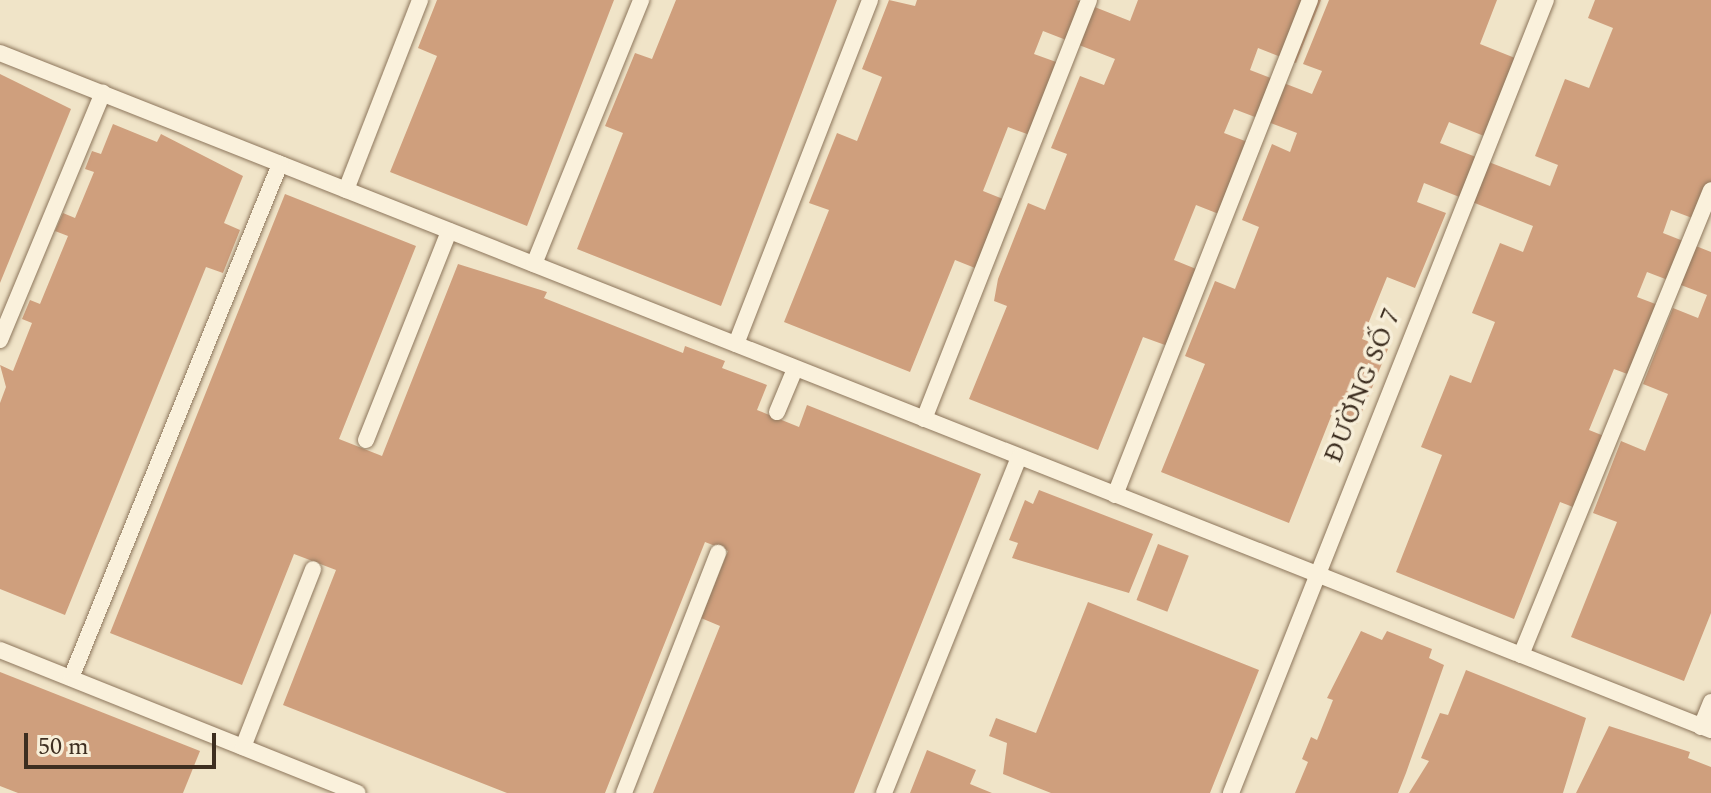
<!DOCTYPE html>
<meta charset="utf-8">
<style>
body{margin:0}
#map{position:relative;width:1711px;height:793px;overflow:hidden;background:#f0e4c8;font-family:Spectral,serif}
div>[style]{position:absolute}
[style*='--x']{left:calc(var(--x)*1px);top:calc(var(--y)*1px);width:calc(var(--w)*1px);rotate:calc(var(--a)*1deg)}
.building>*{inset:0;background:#cf9f7d;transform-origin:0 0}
.roads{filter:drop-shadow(0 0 2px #8d765c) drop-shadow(0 0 2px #8d765c)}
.lane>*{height:16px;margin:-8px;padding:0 8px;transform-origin:8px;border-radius:8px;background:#faf1dc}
span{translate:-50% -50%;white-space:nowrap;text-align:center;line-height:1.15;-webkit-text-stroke:7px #f7eed8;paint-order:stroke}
.street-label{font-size:26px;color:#3d2e20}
.scale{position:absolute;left:24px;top:733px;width:192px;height:36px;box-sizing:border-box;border:4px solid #3d2e20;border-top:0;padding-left:10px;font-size:24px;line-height:28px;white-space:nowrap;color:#3d2e20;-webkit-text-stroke:6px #f7eed8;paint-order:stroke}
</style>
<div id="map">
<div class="building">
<i style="clip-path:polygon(437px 0,614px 0,527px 226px,390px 172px,437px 56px,418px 48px)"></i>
<i style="clip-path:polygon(676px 0,837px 0,721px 306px,577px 249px,623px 133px,605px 126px,635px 53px,652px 59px)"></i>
<i style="clip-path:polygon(889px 0,915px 6px,917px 0,1077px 0,1130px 21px,1138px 0,1321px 0,1296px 63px,1258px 48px,1250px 70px,1312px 94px,1322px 71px,1303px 64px,1329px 0,1497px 0,1480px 44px,1515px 58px,1484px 136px,1449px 122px,1440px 143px,1550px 186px,1558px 165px,1535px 156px,1565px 79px,1589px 88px,1613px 28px,1588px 18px,1595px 0,1711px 0,1711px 193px,1700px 221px,1671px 210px,1663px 233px,1711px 252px,1711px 613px,1684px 681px,1571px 637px,1617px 522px,1593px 513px,1621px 441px,1645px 451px,1668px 394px,1643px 384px,1673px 308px,1698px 318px,1707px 295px,1647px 272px,1637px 297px,1666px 308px,1638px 378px,1614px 369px,1589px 430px,1614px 440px,1586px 512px,1560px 502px,1514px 619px,1396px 572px,1442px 455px,1421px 447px,1450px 375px,1471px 383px,1495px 322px,1472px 313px,1500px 243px,1523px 252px,1533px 226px,1424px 183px,1417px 202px,1446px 213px,1415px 288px,1387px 277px,1362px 339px,1388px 349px,1357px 424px,1332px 414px,1289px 523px,1161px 472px,1205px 364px,1185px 356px,1215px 281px,1235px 289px,1259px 227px,1242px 220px,1272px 144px,1290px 152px,1297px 133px,1234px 109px,1224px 133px,1258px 146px,1229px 218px,1196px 205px,1174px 260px,1206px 273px,1176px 349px,1143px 337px,1098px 450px,969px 399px,1007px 306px,994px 301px,998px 279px,1028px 203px,1045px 210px,1067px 154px,1051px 148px,1080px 76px,1104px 85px,1115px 59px,1043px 31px,1034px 54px,1070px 67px,1041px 139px,1008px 127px,983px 191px,1013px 203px,985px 272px,955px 260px,910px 372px,784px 322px,829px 210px,809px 203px,837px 133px,857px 141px,882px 77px,862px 69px)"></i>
<i style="clip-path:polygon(0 74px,71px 109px,0 283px)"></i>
<i style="clip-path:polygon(113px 124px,157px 142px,161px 134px,243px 176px,224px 223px,240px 230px,223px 273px,206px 267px,65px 615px,0 589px,0 403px,6px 387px,0 365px,13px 371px,32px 323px,22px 319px,30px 300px,40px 304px,68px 236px,55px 231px,63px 213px,75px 218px,94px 172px,85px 169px,92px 151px,101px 154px)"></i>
<i style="clip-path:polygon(285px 194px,416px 246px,339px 439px,382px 456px,458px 264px,547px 292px,544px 298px,683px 353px,685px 346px,725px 361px,722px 368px,767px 385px,757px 410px,799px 427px,807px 405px,981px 474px,854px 793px,653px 793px,720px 626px,701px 618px,728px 551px,705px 542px,605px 793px,507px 793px,283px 705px,336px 570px,294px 554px,242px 685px,110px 633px)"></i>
<i style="clip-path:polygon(1039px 490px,1153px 534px,1129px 593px,1012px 558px,1018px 543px,1009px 540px,1025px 500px,1033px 504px)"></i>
<i style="left:1158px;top:544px;width:33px;height:60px;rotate:21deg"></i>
<i style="clip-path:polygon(1088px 602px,1259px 670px,1210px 793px,1051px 793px,1003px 774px,1007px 743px,989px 736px,996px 718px,1036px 733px)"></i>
<i style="clip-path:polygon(1361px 631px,1382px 640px,1387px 631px,1432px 649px,1429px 658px,1444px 665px,1406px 773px,1398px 793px,1295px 793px,1308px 762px,1302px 759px,1311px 737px,1317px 740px,1333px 700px,1327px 698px)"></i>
<i style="clip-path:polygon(1466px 670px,1586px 718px,1563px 793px,1409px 793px,1429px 761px,1421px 758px,1440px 713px,1448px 715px)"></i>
<i style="clip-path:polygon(0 672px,200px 751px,183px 793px,18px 793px,0 786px)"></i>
<i style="clip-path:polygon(1609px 726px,1690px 752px,1688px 758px,1711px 767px,1711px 793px,1576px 793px)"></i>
<i style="clip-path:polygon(927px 750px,976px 770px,970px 784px,992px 793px,910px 793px)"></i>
</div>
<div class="roads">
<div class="lane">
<i style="--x:0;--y:53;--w:1840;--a:21.59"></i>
<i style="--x:346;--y:190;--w:204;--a:-68.7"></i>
<i style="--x:534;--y:264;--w:285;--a:-67.9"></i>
<i style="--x:0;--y:340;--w:268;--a:-67.4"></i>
<i style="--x:736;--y:344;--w:369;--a:-68.7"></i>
<i style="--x:777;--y:412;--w:47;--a:-67.3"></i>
<i style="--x:924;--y:419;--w:450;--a:-68.5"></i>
<i style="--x:366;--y:440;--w:225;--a:-68.3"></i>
<i style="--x:1115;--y:495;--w:532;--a:-68.5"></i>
<i style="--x:0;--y:650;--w:385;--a:21.8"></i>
<i style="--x:1521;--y:655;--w:502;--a:-67.77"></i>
<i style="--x:71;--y:678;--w:555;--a:-67.87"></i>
<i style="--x:1701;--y:727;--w:27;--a:-68"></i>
<i style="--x:243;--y:747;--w:191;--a:-68.5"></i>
<i style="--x:624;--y:793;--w:258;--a:-68.6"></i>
<i style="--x:884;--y:793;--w:362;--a:-68.1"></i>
<i style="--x:1231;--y:793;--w:853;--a:-68.34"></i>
</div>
</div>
<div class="street-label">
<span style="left:1363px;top:386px;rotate:-68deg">ĐƯỜNG SỐ 7</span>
</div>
<div class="scale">50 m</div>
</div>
